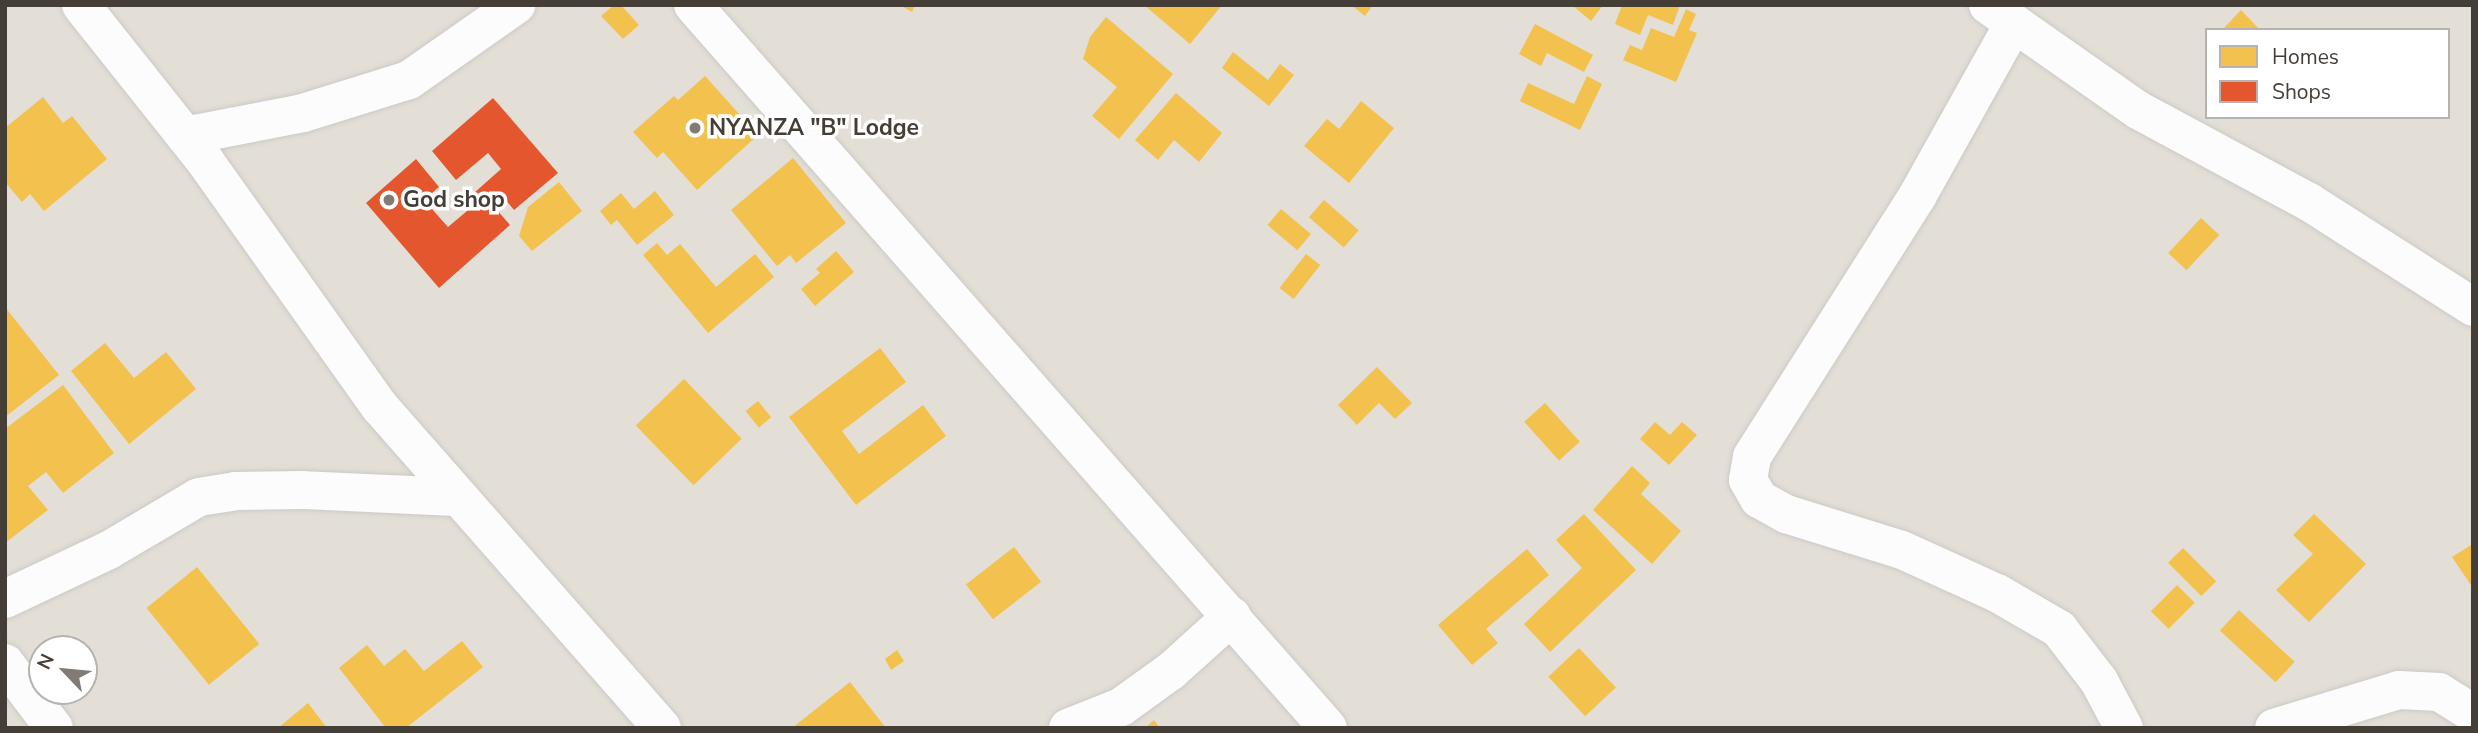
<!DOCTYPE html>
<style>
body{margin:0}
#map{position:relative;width:2478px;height:733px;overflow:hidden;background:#f0edea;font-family:"Nunito Sans",sans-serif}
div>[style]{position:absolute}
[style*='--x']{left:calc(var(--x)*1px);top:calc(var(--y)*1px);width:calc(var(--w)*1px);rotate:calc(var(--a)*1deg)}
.residential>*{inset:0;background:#e3dfd7}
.homes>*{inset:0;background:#f2c14e;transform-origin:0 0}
.shops>*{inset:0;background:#e4572e}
.roads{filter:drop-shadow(0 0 2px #ccc9c6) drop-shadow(0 0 2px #ccc9c6)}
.street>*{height:38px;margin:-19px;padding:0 19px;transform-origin:19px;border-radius:19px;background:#fdfcfc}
.dots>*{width:19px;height:19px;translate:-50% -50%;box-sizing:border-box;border:4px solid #fff;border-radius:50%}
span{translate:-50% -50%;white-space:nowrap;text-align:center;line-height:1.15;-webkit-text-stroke:7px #fff;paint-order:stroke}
.poi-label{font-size:23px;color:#453e36;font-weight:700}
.left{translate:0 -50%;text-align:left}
.frame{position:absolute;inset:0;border:7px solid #453e36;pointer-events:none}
.legend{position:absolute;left:2205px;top:28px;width:245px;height:91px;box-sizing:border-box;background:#fff;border:2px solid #b5b2af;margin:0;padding:9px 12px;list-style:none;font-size:21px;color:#453e36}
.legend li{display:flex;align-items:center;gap:14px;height:35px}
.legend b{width:35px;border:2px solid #b5b2af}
.north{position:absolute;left:28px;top:635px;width:70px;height:70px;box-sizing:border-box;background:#fff;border:2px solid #b5b2af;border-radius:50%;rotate:296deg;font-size:19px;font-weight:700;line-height:28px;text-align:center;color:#453e36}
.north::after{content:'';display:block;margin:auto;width:24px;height:32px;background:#817b75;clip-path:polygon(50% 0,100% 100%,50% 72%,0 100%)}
</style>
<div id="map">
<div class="residential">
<i style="clip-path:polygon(evenodd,5px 5px,2473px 5px,2473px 728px,5px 728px,5px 5px,2207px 30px,2448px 30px,2448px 117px,2207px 117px,2207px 30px,5px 5px,42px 649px,84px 649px,84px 691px,42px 691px,42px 649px)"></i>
</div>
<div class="homes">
<i style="clip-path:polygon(614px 5px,621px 5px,639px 25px,623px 39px,601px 16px)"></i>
<i style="clip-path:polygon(900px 5px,915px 5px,912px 12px)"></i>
<i style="clip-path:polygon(1144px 5px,1222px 5px,1190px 44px)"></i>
<i style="clip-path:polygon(1351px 5px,1373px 5px,1365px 16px)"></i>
<i style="clip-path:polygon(1572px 5px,1603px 5px,1591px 21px)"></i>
<i style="clip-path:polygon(1622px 5px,1680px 5px,1673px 25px,1648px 15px,1640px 35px,1615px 24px)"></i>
<i style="clip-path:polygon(1686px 9px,1696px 14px,1689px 30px,1697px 33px,1676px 82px,1623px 60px,1630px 45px,1642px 50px,1651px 28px,1674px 37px)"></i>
<i style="clip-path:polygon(2241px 10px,2260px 30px,2222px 30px)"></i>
<i style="clip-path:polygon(1106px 17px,1173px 74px,1119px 139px,1092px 116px,1117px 87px,1083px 59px,1090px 37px)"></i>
<i style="clip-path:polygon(1535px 24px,1593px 55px,1584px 72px,1547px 53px,1541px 66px,1519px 54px)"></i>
<i style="clip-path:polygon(1233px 52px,1268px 80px,1280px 64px,1294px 75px,1269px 106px,1222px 68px)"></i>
<i style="clip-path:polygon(705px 76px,758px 135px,697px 190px,663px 152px,657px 158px,633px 132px,674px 96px,678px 100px)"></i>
<i style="clip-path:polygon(1587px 76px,1602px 84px,1580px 130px,1520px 101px,1528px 83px,1574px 104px)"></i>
<i style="clip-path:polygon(1176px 93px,1222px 133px,1199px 162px,1174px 140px,1158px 160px,1135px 140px)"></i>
<i style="clip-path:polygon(43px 97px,63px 123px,72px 116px,107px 159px,44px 211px,30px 194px,22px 202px,5px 182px,5px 128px)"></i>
<i style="clip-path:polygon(1361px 101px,1394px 128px,1349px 183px,1304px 146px,1327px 119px,1339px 129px)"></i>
<i style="clip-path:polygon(793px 158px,846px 223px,796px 263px,790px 255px,777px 266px,731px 210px)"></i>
<i style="clip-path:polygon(559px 182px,582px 211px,532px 251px,519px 236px,528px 207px)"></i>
<i style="clip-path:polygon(655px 191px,674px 215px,637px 245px,617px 220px,611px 225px,600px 211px,621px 193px,634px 209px)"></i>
<i style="left:1324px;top:200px;width:46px;height:23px;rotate:41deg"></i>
<i style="left:1281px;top:209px;width:39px;height:21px;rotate:40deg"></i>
<i style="left:2201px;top:218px;width:25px;height:48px;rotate:43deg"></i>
<i style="clip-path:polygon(657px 243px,667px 255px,680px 244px,716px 287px,755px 254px,774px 277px,708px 333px,643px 255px)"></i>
<i style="clip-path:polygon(836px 251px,854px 272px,815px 306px,801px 289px,820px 273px,816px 269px)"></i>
<i style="left:1306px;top:254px;width:18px;height:43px;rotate:38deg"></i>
<i style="clip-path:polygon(5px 307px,59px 375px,5px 417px)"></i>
<i style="clip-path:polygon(105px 343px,134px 378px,166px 352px,196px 389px,129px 444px,71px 371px)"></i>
<i style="clip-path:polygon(880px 348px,906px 382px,842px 431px,859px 454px,923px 405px,946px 436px,856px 505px,789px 417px)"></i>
<i style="clip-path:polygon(1377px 367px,1412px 403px,1395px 419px,1379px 403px,1357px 425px,1338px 405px)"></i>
<i style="left:684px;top:379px;width:83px;height:67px;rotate:46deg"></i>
<i style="clip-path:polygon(63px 385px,114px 453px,63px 493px,46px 472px,28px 486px,48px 510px,5px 543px,5px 429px)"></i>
<i style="left:758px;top:401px;width:21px;height:16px;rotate:51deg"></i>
<i style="left:1545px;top:403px;width:52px;height:28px;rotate:48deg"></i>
<i style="clip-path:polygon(1655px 422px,1670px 435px,1682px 422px,1697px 435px,1669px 465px,1640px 439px)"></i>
<i style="clip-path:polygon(1632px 466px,1650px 483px,1641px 494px,1681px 531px,1652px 564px,1593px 510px)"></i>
<i style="clip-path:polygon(1584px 514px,1636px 570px,1550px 652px,1524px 624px,1582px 568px,1556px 540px)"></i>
<i style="clip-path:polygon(2314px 514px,2366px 564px,2309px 622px,2276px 590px,2313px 554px,2293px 535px)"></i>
<i style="clip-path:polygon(2473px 544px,2473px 588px,2452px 557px)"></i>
<i style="left:1014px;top:547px;width:44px;height:61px;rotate:52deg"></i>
<i style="left:2183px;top:548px;width:47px;height:21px;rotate:45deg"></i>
<i style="clip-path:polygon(1527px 549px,1549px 575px,1486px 629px,1498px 643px,1472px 665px,1438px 625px)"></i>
<i style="left:197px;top:567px;width:99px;height:65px;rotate:51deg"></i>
<i style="left:2177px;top:585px;width:25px;height:37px;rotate:45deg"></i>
<i style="left:2239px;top:610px;width:76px;height:28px;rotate:43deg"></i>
<i style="clip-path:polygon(462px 641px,483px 667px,406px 728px,386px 728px,339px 668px,367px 645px,384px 666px,405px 649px,424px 671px)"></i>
<i style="left:1579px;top:648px;width:54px;height:42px;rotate:47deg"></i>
<i style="clip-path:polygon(897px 650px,904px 661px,891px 670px,885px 659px)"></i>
<i style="clip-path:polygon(850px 682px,886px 728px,792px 728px)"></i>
<i style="clip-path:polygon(308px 703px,327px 728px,278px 728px)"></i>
<i style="clip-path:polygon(1154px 720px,1160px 728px,1145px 728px)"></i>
</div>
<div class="shops">
<i style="clip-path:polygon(493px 98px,558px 173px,514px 210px,500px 193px,490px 202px,510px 225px,439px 288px,366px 203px,416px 159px,439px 187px,424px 200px,448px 227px,480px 200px,474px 193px,501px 169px,488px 153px,456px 180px,432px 151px)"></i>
</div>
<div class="roads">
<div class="street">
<i style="--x:81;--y:5;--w:199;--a:51.5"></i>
<i style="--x:205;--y:161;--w:302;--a:54.6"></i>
<i style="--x:380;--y:407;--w:427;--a:48.7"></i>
<i style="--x:693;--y:5;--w:962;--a:48.71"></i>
<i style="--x:1988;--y:5;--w:183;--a:35"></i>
<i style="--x:2138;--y:110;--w:194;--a:28.3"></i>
<i style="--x:2309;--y:202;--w:195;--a:32.6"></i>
<i style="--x:2014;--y:23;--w:197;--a:119.2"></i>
<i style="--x:1918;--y:195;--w:310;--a:122.4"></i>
<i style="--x:1752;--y:457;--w:23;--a:100"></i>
<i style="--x:1748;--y:480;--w:22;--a:60"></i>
<i style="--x:1759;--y:499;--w:31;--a:29"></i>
<i style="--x:1786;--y:514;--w:121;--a:17.2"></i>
<i style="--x:1902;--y:550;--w:104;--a:24.4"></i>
<i style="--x:1997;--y:593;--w:72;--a:30.1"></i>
<i style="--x:2059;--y:629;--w:66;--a:52.4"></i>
<i style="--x:2099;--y:681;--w:53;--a:62"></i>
<i style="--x:185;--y:136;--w:120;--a:-11"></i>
<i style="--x:303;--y:113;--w:111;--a:-17.3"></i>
<i style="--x:409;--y:80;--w:131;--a:-35"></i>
<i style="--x:5;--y:599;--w:115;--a:-25.2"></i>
<i style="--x:109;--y:550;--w:104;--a:-30.5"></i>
<i style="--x:199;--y:497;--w:36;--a:-9"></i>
<i style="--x:235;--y:491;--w:67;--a:-0.9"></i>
<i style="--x:302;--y:490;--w:156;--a:2.6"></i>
<i style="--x:5;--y:663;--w:81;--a:53"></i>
<i style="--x:1068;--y:728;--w:57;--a:-21.6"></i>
<i style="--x:1121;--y:707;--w:62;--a:-35.8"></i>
<i style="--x:1171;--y:671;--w:82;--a:-42"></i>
<i style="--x:2274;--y:728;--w:131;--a:-16.9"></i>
<i style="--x:2399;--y:690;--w:40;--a:2.9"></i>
<i style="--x:2439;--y:692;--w:40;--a:32"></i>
</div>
</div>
<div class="dots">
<i style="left:695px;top:128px;background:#817b75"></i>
<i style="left:389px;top:200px;background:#817b75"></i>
</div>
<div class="poi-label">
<span class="left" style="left:709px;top:128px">NYANZA "B" Lodge</span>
<span class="left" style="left:403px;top:200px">God shop</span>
</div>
<div class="frame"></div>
<ul class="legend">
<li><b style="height:19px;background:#f2c14e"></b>Homes</li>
<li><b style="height:19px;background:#e4572e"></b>Shops</li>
</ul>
<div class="north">N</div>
</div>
